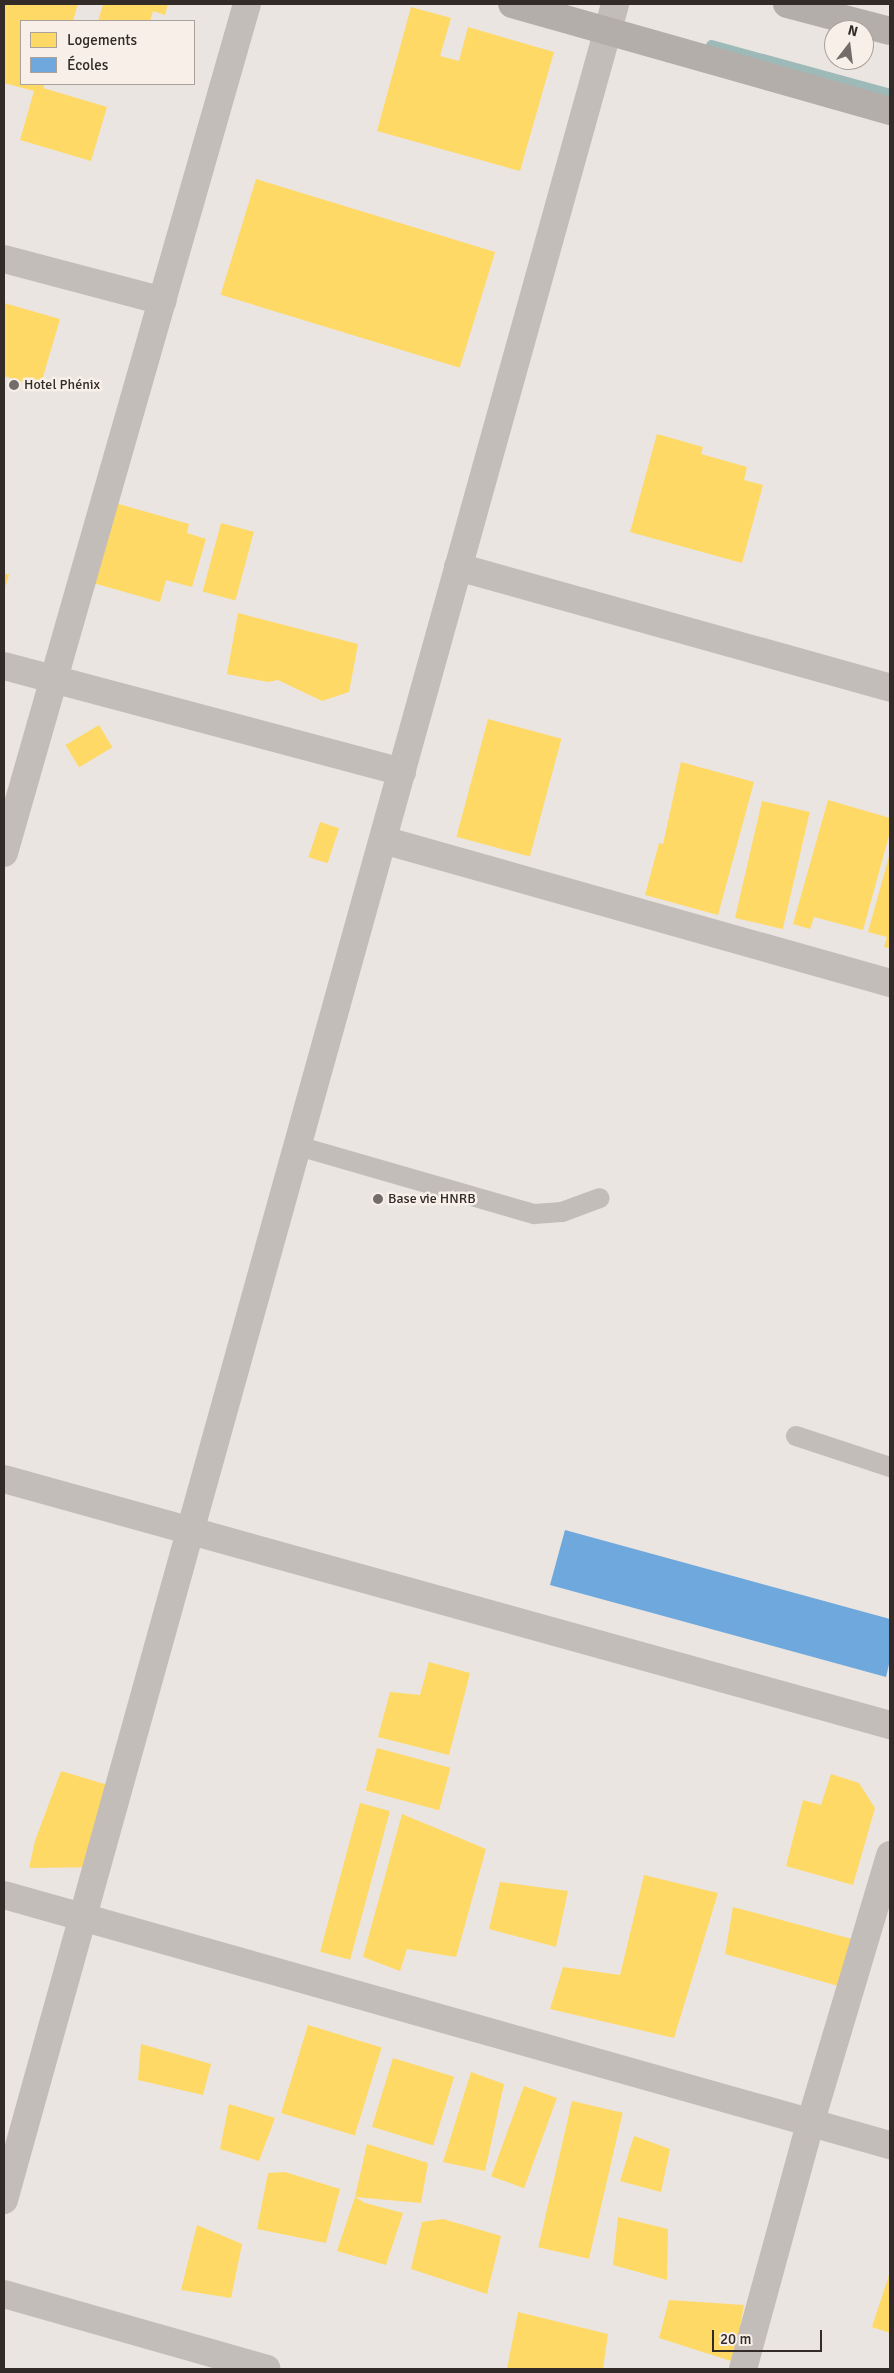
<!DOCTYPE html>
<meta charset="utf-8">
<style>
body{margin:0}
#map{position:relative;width:894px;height:2373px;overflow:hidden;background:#eae5e0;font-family:Signika,sans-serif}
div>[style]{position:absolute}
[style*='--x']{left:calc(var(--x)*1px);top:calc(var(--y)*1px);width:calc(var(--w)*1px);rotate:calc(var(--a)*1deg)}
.homes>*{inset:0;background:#ffd966;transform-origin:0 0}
.schools>*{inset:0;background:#6fa8dc}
.stream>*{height:11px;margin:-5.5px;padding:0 5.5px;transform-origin:5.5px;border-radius:5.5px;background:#9ebab8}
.lane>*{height:20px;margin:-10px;padding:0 10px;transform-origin:10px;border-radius:10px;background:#c3bdb9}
.street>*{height:28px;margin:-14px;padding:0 14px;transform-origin:14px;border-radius:14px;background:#c3bdb9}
.secondary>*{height:28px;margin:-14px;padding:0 14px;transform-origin:14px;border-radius:14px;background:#b4aeaa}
.dots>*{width:14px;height:14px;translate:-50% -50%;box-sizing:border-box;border:2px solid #f7efe8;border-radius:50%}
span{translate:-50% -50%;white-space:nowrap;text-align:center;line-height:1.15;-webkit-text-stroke:5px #f7efe8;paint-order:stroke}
.poi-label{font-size:14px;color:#332b28}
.left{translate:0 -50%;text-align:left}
.frame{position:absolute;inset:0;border:5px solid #332b28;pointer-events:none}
.legend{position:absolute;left:20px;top:20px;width:175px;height:65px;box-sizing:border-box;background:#f7efe8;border:1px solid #a9a19b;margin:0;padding:6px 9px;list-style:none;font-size:15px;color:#332b28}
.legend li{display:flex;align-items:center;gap:10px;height:25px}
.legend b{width:25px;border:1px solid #a9a19b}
.north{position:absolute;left:824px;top:20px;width:50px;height:50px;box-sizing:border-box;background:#f7efe8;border:1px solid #a9a19b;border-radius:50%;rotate:15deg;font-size:14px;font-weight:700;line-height:20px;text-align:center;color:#332b28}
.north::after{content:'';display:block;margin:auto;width:18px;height:22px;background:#736c68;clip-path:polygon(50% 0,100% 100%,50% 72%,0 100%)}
.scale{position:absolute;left:712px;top:2330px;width:110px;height:22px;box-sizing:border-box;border:2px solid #332b28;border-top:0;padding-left:6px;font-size:15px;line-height:18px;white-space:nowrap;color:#332b28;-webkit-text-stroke:4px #f7efe8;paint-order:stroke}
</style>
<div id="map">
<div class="homes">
<i style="clip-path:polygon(4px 4px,78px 4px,73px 21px,21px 21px,21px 84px,45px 84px,43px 88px,107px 107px,91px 161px,20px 140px,34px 91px,4px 83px)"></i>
<i style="clip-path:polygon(103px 4px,168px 4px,165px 15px,153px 11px,150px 21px,98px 21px)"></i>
<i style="clip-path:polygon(411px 7px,451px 18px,440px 56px,459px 61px,468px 27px,554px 52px,520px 171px,377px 131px)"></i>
<i style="left:256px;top:179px;width:250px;height:121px;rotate:17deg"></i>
<i style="clip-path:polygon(4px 303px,60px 319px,40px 387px,4px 376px)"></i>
<i style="clip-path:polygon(657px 434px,703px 447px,701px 454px,747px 467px,744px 480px,763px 485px,742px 563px,630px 532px)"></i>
<i style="clip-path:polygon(101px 499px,189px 524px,187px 533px,206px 539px,192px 587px,166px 580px,160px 602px,79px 579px)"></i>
<i style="left:221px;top:523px;width:34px;height:71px;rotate:15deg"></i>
<i style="clip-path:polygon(4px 573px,9px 575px,4px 592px)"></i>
<i style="clip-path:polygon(238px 613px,358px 644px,349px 692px,322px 701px,278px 680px,268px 682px,227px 674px)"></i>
<i style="left:488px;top:719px;width:76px;height:122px;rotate:15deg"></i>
<i style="left:99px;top:725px;width:26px;height:39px;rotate:59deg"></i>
<i style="clip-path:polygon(681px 762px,754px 782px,718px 915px,645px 895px,659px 843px,663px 844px)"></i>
<i style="clip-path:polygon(828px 800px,890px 818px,890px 832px,863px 930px,814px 917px,810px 929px,793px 924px)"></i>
<i style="left:762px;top:801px;width:49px;height:120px;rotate:13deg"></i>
<i style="left:320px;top:822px;width:20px;height:37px;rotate:18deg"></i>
<i style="clip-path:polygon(890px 853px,890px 948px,884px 947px,887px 937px,868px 932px)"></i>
<i style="clip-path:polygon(429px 1662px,470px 1673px,449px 1755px,378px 1737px,390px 1692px,420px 1695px)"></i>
<i style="left:377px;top:1748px;width:76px;height:44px;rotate:15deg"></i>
<i style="clip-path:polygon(61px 1771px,118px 1788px,105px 1867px,29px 1868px,35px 1841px)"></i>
<i style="clip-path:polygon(831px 1774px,859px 1783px,875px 1808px,853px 1885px,786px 1866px,803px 1800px,821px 1805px)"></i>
<i style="left:360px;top:1803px;width:31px;height:154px;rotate:15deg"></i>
<i style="clip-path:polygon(402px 1814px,486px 1849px,456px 1957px,407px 1949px,400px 1971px,363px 1957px)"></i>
<i style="clip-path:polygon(644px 1875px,718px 1893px,674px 2038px,550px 2009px,563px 1967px,620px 1975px)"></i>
<i style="clip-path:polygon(500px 1882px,568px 1891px,556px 1947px,489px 1929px)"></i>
<i style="clip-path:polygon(733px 1907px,852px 1939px,849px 1989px,725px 1954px)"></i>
<i style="left:308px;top:2025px;width:77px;height:92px;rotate:17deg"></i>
<i style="clip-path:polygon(141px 2044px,211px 2064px,203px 2095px,138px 2080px)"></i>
<i style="left:393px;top:2058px;width:64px;height:72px;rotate:17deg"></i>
<i style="clip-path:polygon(471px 2072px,504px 2084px,485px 2171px,443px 2162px)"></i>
<i style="left:524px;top:2086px;width:35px;height:96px;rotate:20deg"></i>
<i style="left:572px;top:2101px;width:52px;height:150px;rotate:13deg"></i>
<i style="clip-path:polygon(229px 2104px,275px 2118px,259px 2161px,220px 2149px)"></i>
<i style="clip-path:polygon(634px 2136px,670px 2149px,661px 2192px,620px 2181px)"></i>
<i style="clip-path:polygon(367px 2144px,428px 2163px,421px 2203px,355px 2197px,365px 2203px,403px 2213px,386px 2265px,337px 2251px,355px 2197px)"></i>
<i style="clip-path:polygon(285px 2172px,340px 2189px,326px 2243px,257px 2229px,268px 2173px)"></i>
<i style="clip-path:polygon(618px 2217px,668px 2229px,667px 2280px,613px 2265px)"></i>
<i style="clip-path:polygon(443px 2219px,501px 2236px,487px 2294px,411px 2269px,422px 2222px)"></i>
<i style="clip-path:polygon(197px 2225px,242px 2244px,231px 2298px,181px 2290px)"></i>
<i style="clip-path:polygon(890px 2272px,890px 2333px,872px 2327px)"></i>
<i style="clip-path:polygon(669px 2300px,744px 2305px,734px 2362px,659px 2338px)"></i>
<i style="clip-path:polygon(518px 2312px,608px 2334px,603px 2369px,507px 2369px)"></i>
</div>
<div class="schools">
<i style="clip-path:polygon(565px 1530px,890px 1619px,890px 1660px,886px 1677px,550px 1585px)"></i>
</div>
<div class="stream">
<i style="--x:711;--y:45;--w:186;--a:15.3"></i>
</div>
<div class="lane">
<i style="--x:298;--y:1146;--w:246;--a:16.1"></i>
<i style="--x:534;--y:1214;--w:28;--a:-4"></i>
<i style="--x:562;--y:1212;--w:40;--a:-20.2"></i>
<i style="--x:796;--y:1436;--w:99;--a:18.3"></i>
</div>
<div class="street">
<i style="--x:4;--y:259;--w:164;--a:14.8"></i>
<i style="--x:458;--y:567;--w:449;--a:15.6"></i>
<i style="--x:4;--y:666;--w:412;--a:14.9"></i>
<i style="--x:383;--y:840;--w:527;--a:15.75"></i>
<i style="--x:4;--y:853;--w:883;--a:-74.03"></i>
<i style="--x:4;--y:1479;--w:920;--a:15.52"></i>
<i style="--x:4;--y:1895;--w:921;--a:15.76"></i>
<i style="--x:4;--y:2200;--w:2279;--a:-74.45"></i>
<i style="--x:4;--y:2294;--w:273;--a:15.9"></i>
<i style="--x:743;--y:2369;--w:254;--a:-74.7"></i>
<i style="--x:810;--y:2124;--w:281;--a:-73.4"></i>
</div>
<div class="secondary">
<i style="--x:512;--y:4;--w:393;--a:15.8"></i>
<i style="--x:787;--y:4;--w:106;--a:14.7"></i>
</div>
<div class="dots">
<i style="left:14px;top:385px;background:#736c68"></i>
<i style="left:378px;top:1199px;background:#736c68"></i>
</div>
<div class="poi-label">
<span class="left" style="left:24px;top:385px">Hotel Phénix</span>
<span class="left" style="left:388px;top:1199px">Base vie HNRB</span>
</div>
<div class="frame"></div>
<ul class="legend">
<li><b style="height:14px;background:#ffd966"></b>Logements</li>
<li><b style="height:14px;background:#6fa8dc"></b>Écoles</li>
</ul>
<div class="north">N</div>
<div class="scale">20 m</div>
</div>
